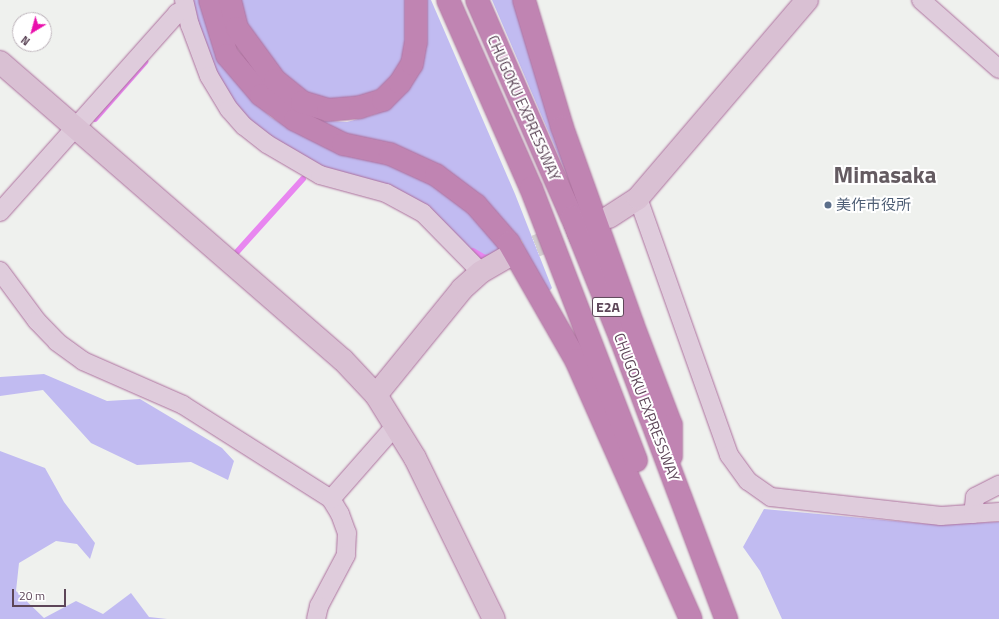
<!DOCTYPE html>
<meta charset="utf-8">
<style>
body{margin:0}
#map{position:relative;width:999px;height:619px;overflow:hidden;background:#eff1ee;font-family:"Titillium Web","Noto Sans JP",sans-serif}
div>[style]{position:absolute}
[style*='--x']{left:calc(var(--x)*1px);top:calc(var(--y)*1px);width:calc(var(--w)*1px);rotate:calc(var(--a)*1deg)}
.green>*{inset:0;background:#c1bbf1}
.stream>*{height:5.5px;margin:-2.75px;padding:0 2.75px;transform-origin:2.75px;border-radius:2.75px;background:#e886f0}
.secondary-tunnel>*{height:22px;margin-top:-11px;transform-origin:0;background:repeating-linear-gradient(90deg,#d2cfd0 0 22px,transparent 0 33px)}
.roads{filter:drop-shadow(0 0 1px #ac6f9d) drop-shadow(0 0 1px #ac6f9d)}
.street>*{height:18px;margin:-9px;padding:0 9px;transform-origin:9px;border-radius:9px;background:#dfccdc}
.secondary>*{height:22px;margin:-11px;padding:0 11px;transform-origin:11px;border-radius:11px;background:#d9c0d3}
.highway>*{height:22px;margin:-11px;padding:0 11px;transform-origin:11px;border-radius:11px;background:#c084b2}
.dots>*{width:11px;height:11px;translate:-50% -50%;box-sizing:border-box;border:2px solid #fff;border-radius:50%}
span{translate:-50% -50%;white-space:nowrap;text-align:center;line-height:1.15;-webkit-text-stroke:4px #fff;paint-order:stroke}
.shield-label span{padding:1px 3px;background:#fff;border:1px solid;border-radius:3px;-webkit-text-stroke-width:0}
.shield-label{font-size:14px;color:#5d4658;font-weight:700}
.street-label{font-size:15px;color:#5d4658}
.service-label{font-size:15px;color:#4e5e75}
.left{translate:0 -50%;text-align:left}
.town-label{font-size:23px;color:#645b61;font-weight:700}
.north{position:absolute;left:12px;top:12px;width:40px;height:40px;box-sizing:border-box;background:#fff;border:1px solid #beb5bc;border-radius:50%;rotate:217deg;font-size:11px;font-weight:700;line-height:16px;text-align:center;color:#5d4658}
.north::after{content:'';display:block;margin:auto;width:14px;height:18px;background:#e910ac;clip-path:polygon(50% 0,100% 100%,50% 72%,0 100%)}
.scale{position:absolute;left:12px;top:589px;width:54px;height:18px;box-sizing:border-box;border:2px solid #5d4658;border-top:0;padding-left:5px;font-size:12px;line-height:14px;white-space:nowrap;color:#5d4658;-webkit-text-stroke:3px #fff;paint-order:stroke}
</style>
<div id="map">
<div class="green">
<i style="clip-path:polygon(190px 0,202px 0,251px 99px,271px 117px,291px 129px,413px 173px,461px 204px,503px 252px,487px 260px,479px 259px,440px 221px,326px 172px,248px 123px,209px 65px)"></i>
<i style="clip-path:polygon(237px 0,406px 0,408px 26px,403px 58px,391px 78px,377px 90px,358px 99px,338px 102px,307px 95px,292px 84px,253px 45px)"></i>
<i style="clip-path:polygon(425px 0,431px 0,515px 194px,552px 288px,549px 291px,507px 227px,316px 120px,347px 122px,376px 114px,396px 99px)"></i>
<i style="clip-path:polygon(492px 0,516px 0,581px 208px,513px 49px)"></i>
<i style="clip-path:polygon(44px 374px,107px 401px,140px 399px,222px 448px,234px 461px,228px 480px,191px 462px,137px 465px,91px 443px,43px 390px,0 396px,0 377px)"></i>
<i style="clip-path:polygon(0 451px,45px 468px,64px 502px,95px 543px,90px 559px,77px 544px,56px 541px,19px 563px,16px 591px,44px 618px,76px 601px,103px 614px,131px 593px,149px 617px,167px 619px,0 619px)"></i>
<i style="clip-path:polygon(764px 509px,928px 524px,999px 522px,999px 619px,782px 619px,760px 571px,743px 547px)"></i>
</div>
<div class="stream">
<i style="--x:95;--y:119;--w:76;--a:-48.7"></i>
<i style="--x:473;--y:251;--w:14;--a:30"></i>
<i style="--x:485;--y:258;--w:5;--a:-11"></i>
<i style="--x:237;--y:252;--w:98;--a:-47.9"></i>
</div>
<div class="secondary-tunnel">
<i style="--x:505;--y:258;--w:97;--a:-21.3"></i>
</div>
<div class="roads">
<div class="street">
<i style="--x:184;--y:0;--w:26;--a:77"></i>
<i style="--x:190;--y:25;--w:54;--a:69.6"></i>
<i style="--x:209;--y:76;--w:39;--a:59"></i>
<i style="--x:229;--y:109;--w:23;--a:49"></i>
<i style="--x:244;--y:126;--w:29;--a:38"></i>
<i style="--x:267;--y:144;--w:61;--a:30.3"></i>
<i style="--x:320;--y:175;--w:68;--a:15.3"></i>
<i style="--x:386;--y:193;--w:42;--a:28.4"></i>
<i style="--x:423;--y:213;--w:83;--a:45.5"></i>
<i style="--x:921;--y:0;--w:104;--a:41.5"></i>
<i style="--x:638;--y:198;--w:273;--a:70.5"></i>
<i style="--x:729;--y:455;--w:32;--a:54"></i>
<i style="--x:748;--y:481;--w:28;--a:35"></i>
<i style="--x:771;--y:497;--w:171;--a:6.4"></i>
<i style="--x:941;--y:516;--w:58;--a:-3.9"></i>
<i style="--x:0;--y:212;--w:266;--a:-48.3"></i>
<i style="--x:177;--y:13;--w:9;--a:-27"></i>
<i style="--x:0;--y:271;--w:62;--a:53.5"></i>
<i style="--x:37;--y:321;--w:29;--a:46"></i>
<i style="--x:57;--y:342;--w:32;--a:36"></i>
<i style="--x:83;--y:361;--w:109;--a:23.7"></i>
<i style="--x:183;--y:405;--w:175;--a:32.4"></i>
<i style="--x:331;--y:499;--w:17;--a:59"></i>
<i style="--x:340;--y:514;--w:20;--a:70"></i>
<i style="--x:347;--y:533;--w:22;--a:93"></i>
<i style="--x:346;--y:555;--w:58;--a:117.9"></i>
<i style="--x:319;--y:606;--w:13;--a:103"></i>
<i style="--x:331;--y:499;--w:98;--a:-48.7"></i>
<i style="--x:973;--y:514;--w:17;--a:-83"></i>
<i style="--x:975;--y:497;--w:27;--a:-27"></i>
</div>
<div class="secondary">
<i style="--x:0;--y:62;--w:454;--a:41"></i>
<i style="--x:343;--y:360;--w:48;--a:46.7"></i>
<i style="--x:376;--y:395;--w:74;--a:58.2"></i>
<i style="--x:415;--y:458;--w:179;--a:63.9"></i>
<i style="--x:609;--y:217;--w:35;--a:-33"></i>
<i style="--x:638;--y:198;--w:260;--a:-49.5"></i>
<i style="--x:376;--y:395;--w:136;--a:-50.9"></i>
<i style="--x:462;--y:289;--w:25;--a:-42"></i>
<i style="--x:481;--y:272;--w:28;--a:-30"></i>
</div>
<div class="highway">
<i style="--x:210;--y:0;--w:58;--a:72.8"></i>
<i style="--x:227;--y:55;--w:52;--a:49.6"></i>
<i style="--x:261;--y:95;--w:42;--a:36.3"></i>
<i style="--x:295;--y:120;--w:54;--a:26.6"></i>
<i style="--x:343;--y:144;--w:48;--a:12"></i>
<i style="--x:390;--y:154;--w:51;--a:24.5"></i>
<i style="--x:436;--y:175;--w:50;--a:36.9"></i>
<i style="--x:476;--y:205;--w:50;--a:49"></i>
<i style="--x:509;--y:243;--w:135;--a:60.2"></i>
<i style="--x:576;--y:360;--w:283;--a:66.1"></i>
<i style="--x:230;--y:0;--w:29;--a:76"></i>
<i style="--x:237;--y:28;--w:64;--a:53.8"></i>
<i style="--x:275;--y:80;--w:35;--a:39"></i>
<i style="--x:302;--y:102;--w:27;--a:17"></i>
<i style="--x:328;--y:110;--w:32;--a:-5"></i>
<i style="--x:360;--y:107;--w:24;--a:-17"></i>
<i style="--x:383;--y:100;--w:24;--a:-45"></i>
<i style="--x:400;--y:83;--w:22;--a:-58"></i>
<i style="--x:412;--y:64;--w:22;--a:-80"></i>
<i style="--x:416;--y:42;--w:42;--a:-90"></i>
<i style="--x:448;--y:0;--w:206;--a:66.2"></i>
<i style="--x:531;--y:188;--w:292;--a:68.9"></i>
<i style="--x:477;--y:0;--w:237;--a:66.4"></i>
<i style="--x:572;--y:217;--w:131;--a:68.1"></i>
<i style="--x:621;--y:339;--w:299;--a:69.4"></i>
<i style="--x:524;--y:0;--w:133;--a:73.3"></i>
<i style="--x:562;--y:127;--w:208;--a:70.3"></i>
<i style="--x:632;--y:323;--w:109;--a:69.1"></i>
<i style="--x:671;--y:425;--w:31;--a:90"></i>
</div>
</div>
<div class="dots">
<i style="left:828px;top:205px;background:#5c6f8a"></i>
</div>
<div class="shield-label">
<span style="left:608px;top:307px">E2A</span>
</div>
<div class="street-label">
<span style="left:524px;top:108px;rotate:66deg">CHUGOKU EXPRESSWAY</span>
<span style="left:647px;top:407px;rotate:69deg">CHUGOKU EXPRESSWAY</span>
</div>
<div class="service-label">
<span class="left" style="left:836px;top:205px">美作市役所</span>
</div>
<div class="town-label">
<span style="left:885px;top:175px">Mimasaka</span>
</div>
<div class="north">N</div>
<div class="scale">20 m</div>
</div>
